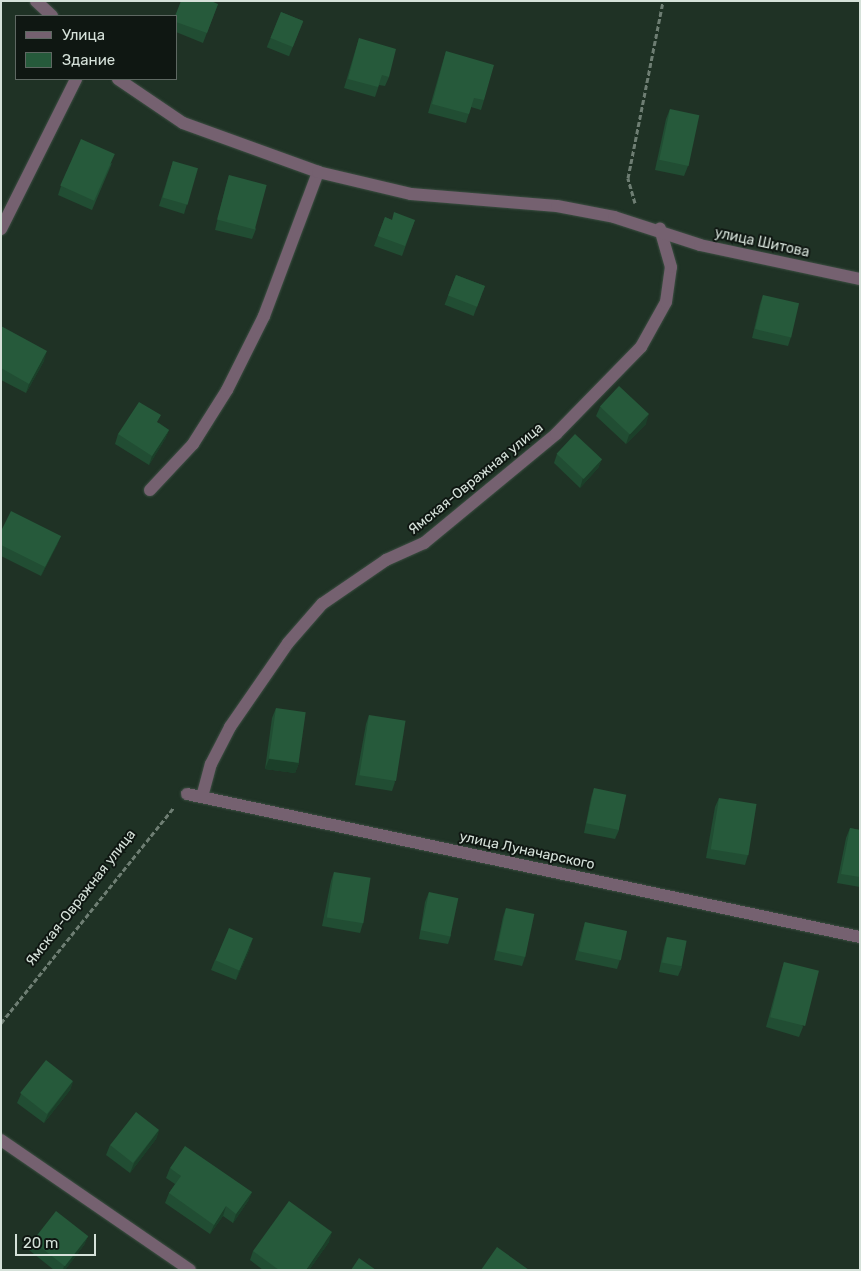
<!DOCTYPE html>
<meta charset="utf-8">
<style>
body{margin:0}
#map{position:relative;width:861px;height:1271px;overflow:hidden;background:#1f3225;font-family:Rubik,sans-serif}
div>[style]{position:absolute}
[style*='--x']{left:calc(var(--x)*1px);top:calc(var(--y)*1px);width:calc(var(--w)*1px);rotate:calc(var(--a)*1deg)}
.path>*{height:3px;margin-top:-1.5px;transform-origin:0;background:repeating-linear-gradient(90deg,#6e7e73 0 5px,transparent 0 7.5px)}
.roads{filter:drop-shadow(0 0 1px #3c4e42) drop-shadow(0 0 1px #3c4e42)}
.lane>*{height:12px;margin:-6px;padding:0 6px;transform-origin:6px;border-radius:6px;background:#756170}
.street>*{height:12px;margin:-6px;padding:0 6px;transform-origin:6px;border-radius:6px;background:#756170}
.wall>*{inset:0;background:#214d33;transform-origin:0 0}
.shaded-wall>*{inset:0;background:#1b3f29}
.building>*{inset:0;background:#265a3b;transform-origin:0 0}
span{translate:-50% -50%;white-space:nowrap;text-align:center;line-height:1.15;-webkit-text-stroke:4px #0f1712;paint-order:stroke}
.street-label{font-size:14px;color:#d5e1d9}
.frame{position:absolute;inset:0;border:2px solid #d5e1d9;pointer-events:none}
.legend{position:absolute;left:15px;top:15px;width:162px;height:65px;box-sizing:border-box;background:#0f1712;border:1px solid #5e6862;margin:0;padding:6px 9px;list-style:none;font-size:15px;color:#d5e1d9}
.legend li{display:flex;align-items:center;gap:10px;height:25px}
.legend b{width:25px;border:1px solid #5e6862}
.scale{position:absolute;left:15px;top:1234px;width:81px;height:22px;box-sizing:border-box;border:2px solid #d5e1d9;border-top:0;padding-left:6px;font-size:15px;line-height:18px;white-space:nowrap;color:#d5e1d9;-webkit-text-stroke:4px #0f1712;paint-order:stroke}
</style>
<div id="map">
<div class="path">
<i style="--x:635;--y:203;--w:26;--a:-106"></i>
<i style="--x:628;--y:178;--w:180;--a:-78.8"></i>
<i style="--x:1;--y:1023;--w:277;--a:-51.3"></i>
</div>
<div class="roads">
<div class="lane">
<i style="--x:150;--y:490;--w:63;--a:-46.9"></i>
<i style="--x:193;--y:444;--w:64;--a:-57.8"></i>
<i style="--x:227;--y:390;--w:83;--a:-63.4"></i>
<i style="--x:264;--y:316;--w:154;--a:-69.4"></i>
<i style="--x:202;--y:797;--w:34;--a:-75"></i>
<i style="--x:211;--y:764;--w:42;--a:-62.8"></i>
<i style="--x:230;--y:727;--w:102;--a:-55.4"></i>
<i style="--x:288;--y:643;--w:52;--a:-48.9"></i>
<i style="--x:322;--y:604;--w:78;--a:-34.5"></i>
<i style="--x:386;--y:560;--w:42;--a:-24.1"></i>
<i style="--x:424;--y:543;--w:171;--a:-39.5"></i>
<i style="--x:556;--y:434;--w:122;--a:-45.7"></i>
<i style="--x:641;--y:347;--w:51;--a:-60.9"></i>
<i style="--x:666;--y:302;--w:35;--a:-82"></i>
<i style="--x:671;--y:267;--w:40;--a:-106"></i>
</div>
<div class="street">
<i style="--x:36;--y:1;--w:22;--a:43"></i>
<i style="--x:118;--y:79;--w:78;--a:34.1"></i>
<i style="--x:183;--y:123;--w:144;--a:19.9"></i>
<i style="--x:318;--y:172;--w:96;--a:13.3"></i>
<i style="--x:411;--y:194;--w:146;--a:4.7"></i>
<i style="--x:557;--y:206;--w:58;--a:10.9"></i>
<i style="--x:614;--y:217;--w:90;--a:18"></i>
<i style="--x:700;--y:245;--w:164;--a:12"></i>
<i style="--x:1;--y:229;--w:168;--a:-63.4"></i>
<i style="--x:187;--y:794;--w:688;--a:12"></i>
<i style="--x:1;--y:1140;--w:229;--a:34.5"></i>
</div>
</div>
<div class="wall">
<i style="clip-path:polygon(218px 4px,203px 43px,176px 32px,176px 16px)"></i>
<i style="left:281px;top:12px;width:24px;height:38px;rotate:22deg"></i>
<i style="clip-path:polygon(359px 38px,389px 77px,385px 86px,379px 85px,375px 97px,344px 88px)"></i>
<i style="clip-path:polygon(446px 51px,484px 100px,481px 110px,471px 107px,466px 123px,428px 113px,443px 61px)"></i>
<i style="clip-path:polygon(670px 109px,688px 166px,684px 176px,655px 170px,666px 119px)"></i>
<i style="clip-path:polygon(173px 161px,187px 204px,184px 214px,159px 206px)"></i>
<i style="clip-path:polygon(112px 163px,92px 210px,58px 195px,61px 186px)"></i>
<i style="clip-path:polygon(229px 175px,256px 229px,252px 239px,215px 230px,226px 185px)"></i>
<i style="clip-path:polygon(385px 217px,392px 220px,415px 220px,402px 256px,374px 246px)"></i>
<i style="left:456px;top:275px;width:31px;height:32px;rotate:21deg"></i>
<i style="clip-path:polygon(763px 295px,791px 337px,788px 346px,752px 338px,760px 304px)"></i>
<i style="clip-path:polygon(1px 326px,44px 361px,26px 393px,1px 380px)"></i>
<i style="clip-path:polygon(600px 407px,646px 424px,626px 444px,596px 416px)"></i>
<i style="clip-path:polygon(159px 423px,169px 430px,165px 439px,149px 465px,115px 444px,118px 434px)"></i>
<i style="clip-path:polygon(557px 454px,602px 459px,598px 468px,580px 488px,554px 463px)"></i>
<i style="clip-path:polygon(1px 531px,61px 536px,57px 545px,41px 576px,1px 556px)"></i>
<i style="clip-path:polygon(276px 708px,299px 763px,295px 773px,265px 769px,272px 718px)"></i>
<i style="clip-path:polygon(369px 715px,395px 782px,392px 791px,355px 785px,366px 724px)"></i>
<i style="clip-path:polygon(594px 788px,619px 830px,615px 839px,584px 833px,591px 798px)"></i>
<i style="clip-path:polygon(719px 798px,748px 855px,745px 865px,706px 858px,715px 807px)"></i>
<i style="clip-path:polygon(850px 828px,860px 830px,860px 887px,837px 883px,846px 838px)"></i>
<i style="clip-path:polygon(334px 872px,363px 923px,360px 933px,322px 926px,331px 881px)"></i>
<i style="clip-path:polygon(429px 892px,451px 935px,448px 944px,419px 939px,425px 902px)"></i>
<i style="clip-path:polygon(506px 908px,525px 957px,522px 966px,494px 960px,503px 917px)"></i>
<i style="clip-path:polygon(585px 922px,620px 960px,617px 969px,575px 960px,582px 932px)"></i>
<i style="clip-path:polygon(667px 937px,682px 967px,678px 976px,659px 972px,664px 947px)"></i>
<i style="clip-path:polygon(250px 948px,236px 980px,211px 970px,215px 960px)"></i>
<i style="clip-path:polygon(784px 962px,803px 1027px,799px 1037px,766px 1027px,781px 972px)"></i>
<i style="clip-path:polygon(73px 1081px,70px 1090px,44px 1123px,17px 1103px,21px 1094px)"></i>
<i style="clip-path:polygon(159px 1130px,156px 1139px,130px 1173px,106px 1155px,110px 1145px)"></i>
<i style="clip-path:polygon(170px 1168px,252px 1192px,248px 1201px,233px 1223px,223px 1216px,210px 1234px,165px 1203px,169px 1193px,175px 1184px,166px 1178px)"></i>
<i style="clip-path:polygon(88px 1236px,84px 1245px,65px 1270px,54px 1270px,29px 1250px,33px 1241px)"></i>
<i style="clip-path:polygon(329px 1242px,309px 1270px,263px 1270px,250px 1260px,253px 1251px)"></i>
</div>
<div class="shaded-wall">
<i style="clip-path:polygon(47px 351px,44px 361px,26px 393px,29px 384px)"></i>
<i style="clip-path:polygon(649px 414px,646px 424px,626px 444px,629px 435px)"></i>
<i style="clip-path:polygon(169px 430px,165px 439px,149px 465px,152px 456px)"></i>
<i style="clip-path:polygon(602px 459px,598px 468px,580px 488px,583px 478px)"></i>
<i style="clip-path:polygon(61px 536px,57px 545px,41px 576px,45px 567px)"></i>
<i style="clip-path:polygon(269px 759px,299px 763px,295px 773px,265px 769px)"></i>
<i style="clip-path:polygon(253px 938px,250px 948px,236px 980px,239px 971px)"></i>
<i style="clip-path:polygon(73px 1081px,70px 1090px,44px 1123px,48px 1114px)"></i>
<i style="clip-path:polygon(159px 1130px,156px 1139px,130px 1173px,134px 1163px)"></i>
<i style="clip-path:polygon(252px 1192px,248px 1201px,233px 1223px,236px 1214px)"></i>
<i style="clip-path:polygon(226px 1206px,223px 1216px,210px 1234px,214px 1225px)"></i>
<i style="clip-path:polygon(332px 1232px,329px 1242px,309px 1270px,306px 1270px)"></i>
<i style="clip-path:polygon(88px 1236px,84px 1245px,65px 1270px,63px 1270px,64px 1266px)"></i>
</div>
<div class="building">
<i style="clip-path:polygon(181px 1px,211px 1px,218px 4px,207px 33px,176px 22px,176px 16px,175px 16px)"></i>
<i style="left:281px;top:12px;width:24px;height:28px;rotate:22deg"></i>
<i style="clip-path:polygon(359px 38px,396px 49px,389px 77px,382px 75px,378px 87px,348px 79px)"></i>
<i style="clip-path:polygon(446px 51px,494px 65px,484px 100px,474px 98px,469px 114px,432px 104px)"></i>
<i style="left:670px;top:109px;width:30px;height:52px;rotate:12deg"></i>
<i style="left:81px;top:139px;width:37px;height:51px;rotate:24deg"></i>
<i style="left:173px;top:161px;width:26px;height:38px;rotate:16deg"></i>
<i style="left:229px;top:175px;width:39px;height:46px;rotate:15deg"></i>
<i style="clip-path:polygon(394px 212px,415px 220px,405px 246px,378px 236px,385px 217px,392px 220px)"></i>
<i style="left:456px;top:275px;width:31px;height:22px;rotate:21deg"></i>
<i style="left:763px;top:295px;width:37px;height:35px;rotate:13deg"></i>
<i style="clip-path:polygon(1px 326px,47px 351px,29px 384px,1px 368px)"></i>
<i style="left:619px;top:386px;width:41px;height:28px;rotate:43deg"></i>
<i style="clip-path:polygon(139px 402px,161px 415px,157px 422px,169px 430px,152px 456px,118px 434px)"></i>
<i style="left:575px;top:434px;width:37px;height:27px;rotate:43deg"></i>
<i style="clip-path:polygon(11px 511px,61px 536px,45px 567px,1px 545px,1px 531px)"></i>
<i style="left:276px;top:708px;width:30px;height:51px;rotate:8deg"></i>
<i style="left:369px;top:715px;width:37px;height:61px;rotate:9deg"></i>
<i style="left:594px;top:788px;width:33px;height:36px;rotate:12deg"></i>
<i style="left:719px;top:798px;width:38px;height:52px;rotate:9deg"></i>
<i style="clip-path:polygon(850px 828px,860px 830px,860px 877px,841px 874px)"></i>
<i style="left:334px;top:872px;width:37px;height:46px;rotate:9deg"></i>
<i style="left:429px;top:892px;width:30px;height:39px;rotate:12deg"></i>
<i style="left:506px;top:908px;width:29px;height:44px;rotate:12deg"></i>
<i style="left:585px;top:922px;width:43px;height:30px;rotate:12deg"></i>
<i style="left:229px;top:928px;width:26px;height:35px;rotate:23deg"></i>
<i style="left:667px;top:937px;width:20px;height:26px;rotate:11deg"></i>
<i style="left:784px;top:962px;width:36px;height:57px;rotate:14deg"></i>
<i style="left:46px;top:1060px;width:34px;height:42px;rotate:38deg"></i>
<i style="left:136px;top:1112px;width:29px;height:42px;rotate:38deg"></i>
<i style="clip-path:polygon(185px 1146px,252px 1192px,236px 1214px,226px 1206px,214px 1225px,169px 1193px,181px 1176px,170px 1168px)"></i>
<i style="clip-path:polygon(289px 1201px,332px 1232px,306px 1270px,279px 1270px,253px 1251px)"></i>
<i style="left:56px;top:1211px;width:41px;height:38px;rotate:38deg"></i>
<i style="clip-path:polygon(497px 1247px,529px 1270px,481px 1270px)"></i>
<i style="clip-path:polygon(359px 1258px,376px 1270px,351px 1270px)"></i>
</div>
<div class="street-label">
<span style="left:762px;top:243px;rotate:12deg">улица Шитова</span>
<span style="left:476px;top:479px;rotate:-39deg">Ямская-Овражная улица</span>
<span style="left:527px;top:851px;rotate:12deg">улица Луначарского</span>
<span style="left:81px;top:898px;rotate:-52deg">Ямская-Овражная улица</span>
</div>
<div class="frame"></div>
<ul class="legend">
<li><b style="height:6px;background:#756170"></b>Улица</li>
<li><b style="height:14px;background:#265a3b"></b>Здание</li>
</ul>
<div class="scale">20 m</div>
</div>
